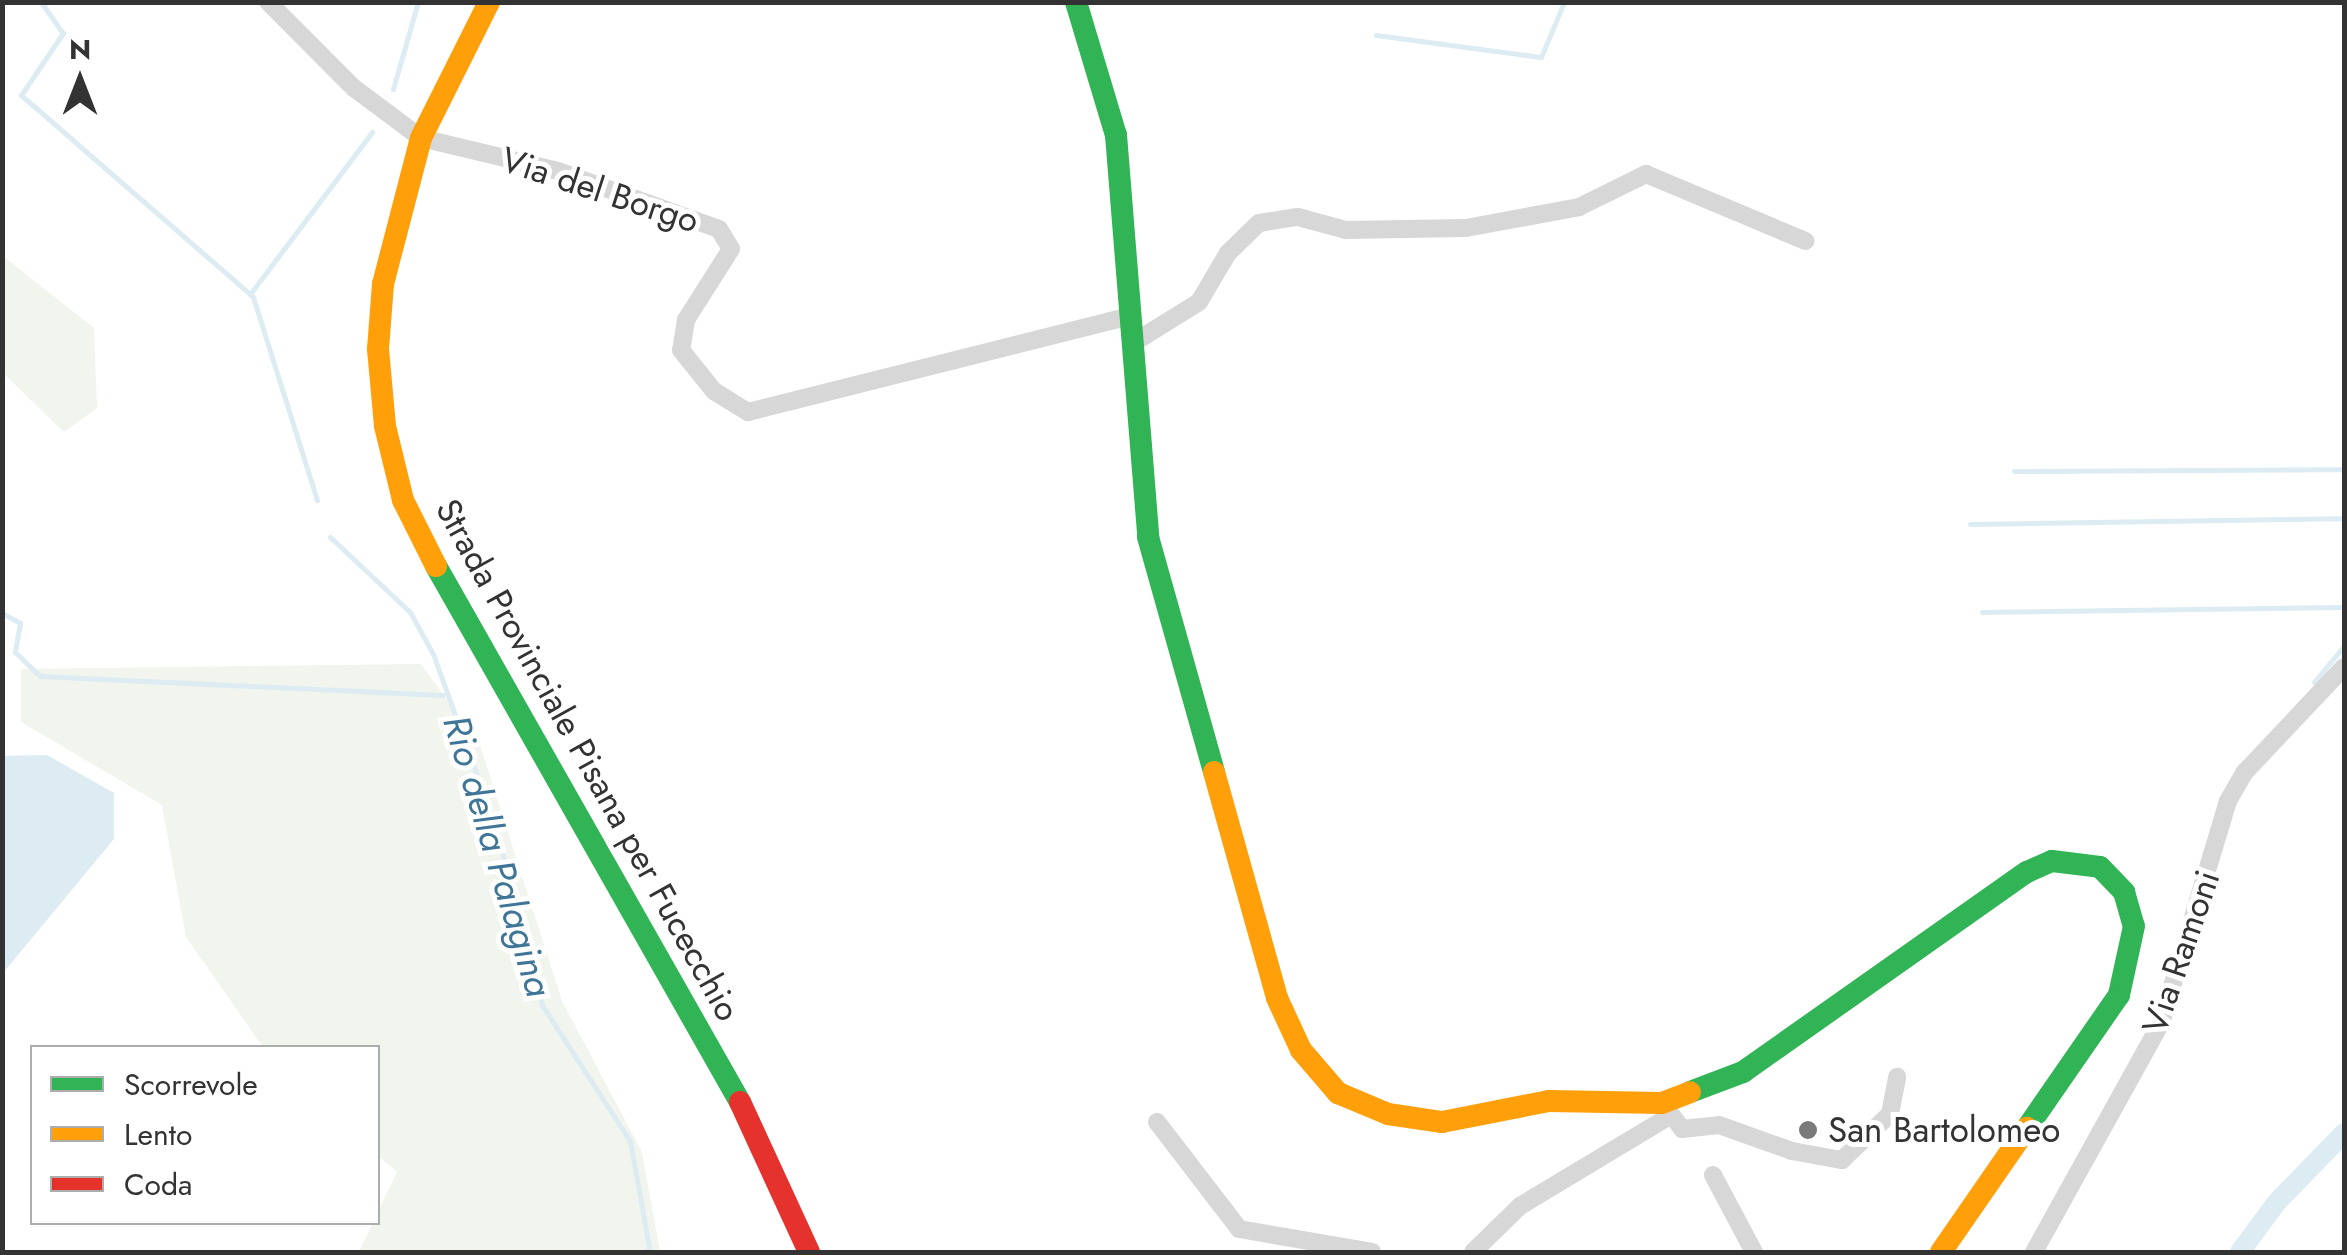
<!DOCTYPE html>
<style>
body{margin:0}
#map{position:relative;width:2347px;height:1255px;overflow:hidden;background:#fff;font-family:Jost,sans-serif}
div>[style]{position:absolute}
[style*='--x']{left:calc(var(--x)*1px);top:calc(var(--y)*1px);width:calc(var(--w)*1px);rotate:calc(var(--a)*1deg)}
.green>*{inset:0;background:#f1f5ed}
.water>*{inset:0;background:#ddebf3}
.stream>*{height:5px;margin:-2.5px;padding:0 2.5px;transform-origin:2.5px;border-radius:2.5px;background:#ddebf3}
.canal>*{height:20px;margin:-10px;padding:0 10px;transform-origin:10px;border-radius:10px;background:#ddebf3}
.street>*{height:18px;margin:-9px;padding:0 9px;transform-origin:9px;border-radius:9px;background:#d7d7d7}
.fast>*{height:22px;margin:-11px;padding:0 11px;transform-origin:11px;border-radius:11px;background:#30b455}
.slow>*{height:22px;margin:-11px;padding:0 11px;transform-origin:11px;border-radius:11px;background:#ff9f0a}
.jam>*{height:22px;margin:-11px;padding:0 11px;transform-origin:11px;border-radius:11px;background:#e5322d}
.dots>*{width:28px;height:28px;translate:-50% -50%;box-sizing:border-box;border:5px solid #fff;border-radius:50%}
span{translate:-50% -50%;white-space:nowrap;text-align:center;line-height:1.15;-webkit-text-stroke:10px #fff;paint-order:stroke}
.street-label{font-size:35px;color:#333}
.poi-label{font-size:35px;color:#333}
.left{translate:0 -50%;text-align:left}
.water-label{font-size:38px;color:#3f7597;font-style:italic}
.frame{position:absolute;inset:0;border:5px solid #333;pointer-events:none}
.legend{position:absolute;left:30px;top:1045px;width:350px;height:180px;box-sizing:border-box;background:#fff;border:2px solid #adadad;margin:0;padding:12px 18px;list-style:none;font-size:30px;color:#333}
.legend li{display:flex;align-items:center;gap:20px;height:50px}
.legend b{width:50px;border:2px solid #adadad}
.north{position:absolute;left:30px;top:30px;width:100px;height:100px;-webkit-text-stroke:8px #fff;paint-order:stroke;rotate:0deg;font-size:28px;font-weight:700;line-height:40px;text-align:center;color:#333}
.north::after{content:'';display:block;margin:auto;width:35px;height:45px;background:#333;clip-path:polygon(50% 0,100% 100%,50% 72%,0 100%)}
</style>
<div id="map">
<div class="green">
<i style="clip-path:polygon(3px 256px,94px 328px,97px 408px,64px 432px,3px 373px)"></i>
<i style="clip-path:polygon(421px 664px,480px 745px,562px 1001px,642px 1152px,660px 1252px,359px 1252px,397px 1172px,378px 1156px,378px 1048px,263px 1047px,186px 937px,162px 805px,21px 722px,21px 669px)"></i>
</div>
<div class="water">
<i style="clip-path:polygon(47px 755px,114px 793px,114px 839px,3px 973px,3px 756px)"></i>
</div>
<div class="stream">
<i style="--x:41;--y:2;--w:38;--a:55"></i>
<i style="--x:63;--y:33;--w:75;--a:124.1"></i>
<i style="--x:21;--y:95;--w:308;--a:41"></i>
<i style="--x:253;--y:297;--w:213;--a:72.5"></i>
<i style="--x:1376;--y:35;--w:166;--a:7.6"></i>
<i style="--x:1541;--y:57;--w:60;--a:-67.3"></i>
<i style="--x:393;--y:89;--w:91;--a:-74"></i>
<i style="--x:250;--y:294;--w:203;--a:-53"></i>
<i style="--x:2014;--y:471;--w:330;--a:-0.3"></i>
<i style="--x:1970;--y:524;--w:374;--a:-0.9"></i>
<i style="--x:330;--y:537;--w:110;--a:43.2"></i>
<i style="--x:410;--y:612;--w:48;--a:61.3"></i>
<i style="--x:433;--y:654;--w:182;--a:70.1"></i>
<i style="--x:495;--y:825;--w:186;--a:75.4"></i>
<i style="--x:542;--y:1005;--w:162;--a:57.1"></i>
<i style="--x:630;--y:1141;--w:113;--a:79.8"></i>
<i style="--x:1982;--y:612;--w:362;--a:-0.8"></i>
<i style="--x:2;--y:613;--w:21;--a:29"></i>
<i style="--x:20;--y:623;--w:29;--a:100"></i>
<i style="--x:15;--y:652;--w:35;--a:44"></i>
<i style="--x:40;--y:676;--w:403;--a:2.7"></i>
<i style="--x:2314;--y:682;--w:47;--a:-50.2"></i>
</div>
<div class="canal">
<i style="--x:2240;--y:1252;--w:62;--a:-53.5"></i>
<i style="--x:2277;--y:1202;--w:96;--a:-45.8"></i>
</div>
<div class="street">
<i style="--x:268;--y:2;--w:122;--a:45"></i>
<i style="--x:354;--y:88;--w:84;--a:36.7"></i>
<i style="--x:421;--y:138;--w:141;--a:13.5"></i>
<i style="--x:558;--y:171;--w:171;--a:19.8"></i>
<i style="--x:719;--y:229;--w:23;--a:59"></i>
<i style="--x:731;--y:249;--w:84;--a:122.4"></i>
<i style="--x:686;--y:320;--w:30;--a:99"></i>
<i style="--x:681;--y:350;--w:53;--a:51.2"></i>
<i style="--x:714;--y:391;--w:40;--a:32"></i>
<i style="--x:748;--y:412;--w:394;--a:-14.1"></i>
<i style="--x:1133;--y:343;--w:78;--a:-31.8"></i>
<i style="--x:1199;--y:302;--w:57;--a:-59.4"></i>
<i style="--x:1228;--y:253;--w:43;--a:-44.1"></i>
<i style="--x:1259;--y:223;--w:39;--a:-9"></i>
<i style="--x:1298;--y:217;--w:50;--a:15.2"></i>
<i style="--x:1346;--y:230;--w:120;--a:-1"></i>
<i style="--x:1466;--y:228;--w:115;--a:-10.5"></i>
<i style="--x:1579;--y:207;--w:75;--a:-26.2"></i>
<i style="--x:1646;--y:174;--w:173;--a:22.8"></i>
<i style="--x:1662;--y:1103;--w:33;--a:52"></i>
<i style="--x:1682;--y:1129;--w:37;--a:-6"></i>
<i style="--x:1719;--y:1125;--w:77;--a:19.6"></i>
<i style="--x:1792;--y:1151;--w:51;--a:10.2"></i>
<i style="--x:1842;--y:1160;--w:66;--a:-43.8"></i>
<i style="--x:1890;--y:1114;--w:38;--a:-79"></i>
<i style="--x:1157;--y:1122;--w:135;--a:52.5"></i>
<i style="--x:1239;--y:1229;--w:135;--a:9.8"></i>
<i style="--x:1713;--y:1175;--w:87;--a:62"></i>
<i style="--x:1473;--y:1252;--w:66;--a:-44.4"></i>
<i style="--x:1520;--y:1206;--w:173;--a:-31"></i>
<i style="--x:2034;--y:1252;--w:262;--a:-61"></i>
<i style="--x:2161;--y:1023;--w:232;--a:-73.2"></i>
<i style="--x:2228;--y:801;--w:34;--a:-60"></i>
<i style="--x:2245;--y:772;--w:144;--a:-46.7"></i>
</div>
<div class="fast">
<i style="--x:1076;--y:2;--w:139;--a:73.3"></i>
<i style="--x:1116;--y:135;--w:403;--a:85.4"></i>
<i style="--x:1148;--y:537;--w:244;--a:74.3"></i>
<i style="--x:436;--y:566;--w:616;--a:60.44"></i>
<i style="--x:1690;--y:1092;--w:57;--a:-20.7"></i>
<i style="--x:1743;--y:1072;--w:347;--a:-35.2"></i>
<i style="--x:2027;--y:872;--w:27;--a:-24"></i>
<i style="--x:2052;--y:861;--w:48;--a:7.1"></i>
<i style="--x:2100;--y:867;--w:35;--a:46"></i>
<i style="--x:2124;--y:892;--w:35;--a:74"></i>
<i style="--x:2134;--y:926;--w:71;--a:102.3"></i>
<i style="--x:2119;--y:995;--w:162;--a:124.7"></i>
</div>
<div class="slow">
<i style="--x:436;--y:566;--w:74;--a:-116.6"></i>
<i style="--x:403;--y:500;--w:76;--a:-103.7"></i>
<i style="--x:385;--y:426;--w:77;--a:-95.2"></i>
<i style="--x:378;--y:349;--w:65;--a:-85.6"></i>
<i style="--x:383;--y:284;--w:151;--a:-75.4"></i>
<i style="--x:421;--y:138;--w:152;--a:-63.4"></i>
<i style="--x:1214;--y:772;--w:235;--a:74.4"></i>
<i style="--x:1277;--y:998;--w:57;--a:65.2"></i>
<i style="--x:1301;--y:1050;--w:57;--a:49.3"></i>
<i style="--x:1338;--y:1093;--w:54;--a:22.8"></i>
<i style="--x:1388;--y:1114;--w:55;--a:8.4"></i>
<i style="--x:1442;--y:1122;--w:109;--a:-11.1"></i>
<i style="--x:1549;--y:1101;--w:113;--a:1"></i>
<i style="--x:1662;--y:1103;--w:30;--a:-21"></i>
<i style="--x:1941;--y:1252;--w:151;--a:-55.3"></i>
</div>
<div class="jam">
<i style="--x:740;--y:1102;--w:165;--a:65.3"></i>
</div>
<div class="dots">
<i style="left:1808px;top:1130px;background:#7a7a7a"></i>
</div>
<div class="street-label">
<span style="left:600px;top:190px;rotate:18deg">Via del Borgo</span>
<span style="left:588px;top:760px;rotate:61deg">Strada Provinciale Pisana per Fucecchio</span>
<span style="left:2181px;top:952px;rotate:-71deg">Via Ramoni</span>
</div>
<div class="poi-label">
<span class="left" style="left:1828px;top:1130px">San Bartolomeo</span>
</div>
<div class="water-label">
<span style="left:498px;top:856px;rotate:73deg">Rio della Palagina</span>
</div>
<div class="frame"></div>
<ul class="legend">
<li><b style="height:12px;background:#30b455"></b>Scorrevole</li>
<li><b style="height:12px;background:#ff9f0a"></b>Lento</li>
<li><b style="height:12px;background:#e5322d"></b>Coda</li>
</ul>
<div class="north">N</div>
</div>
